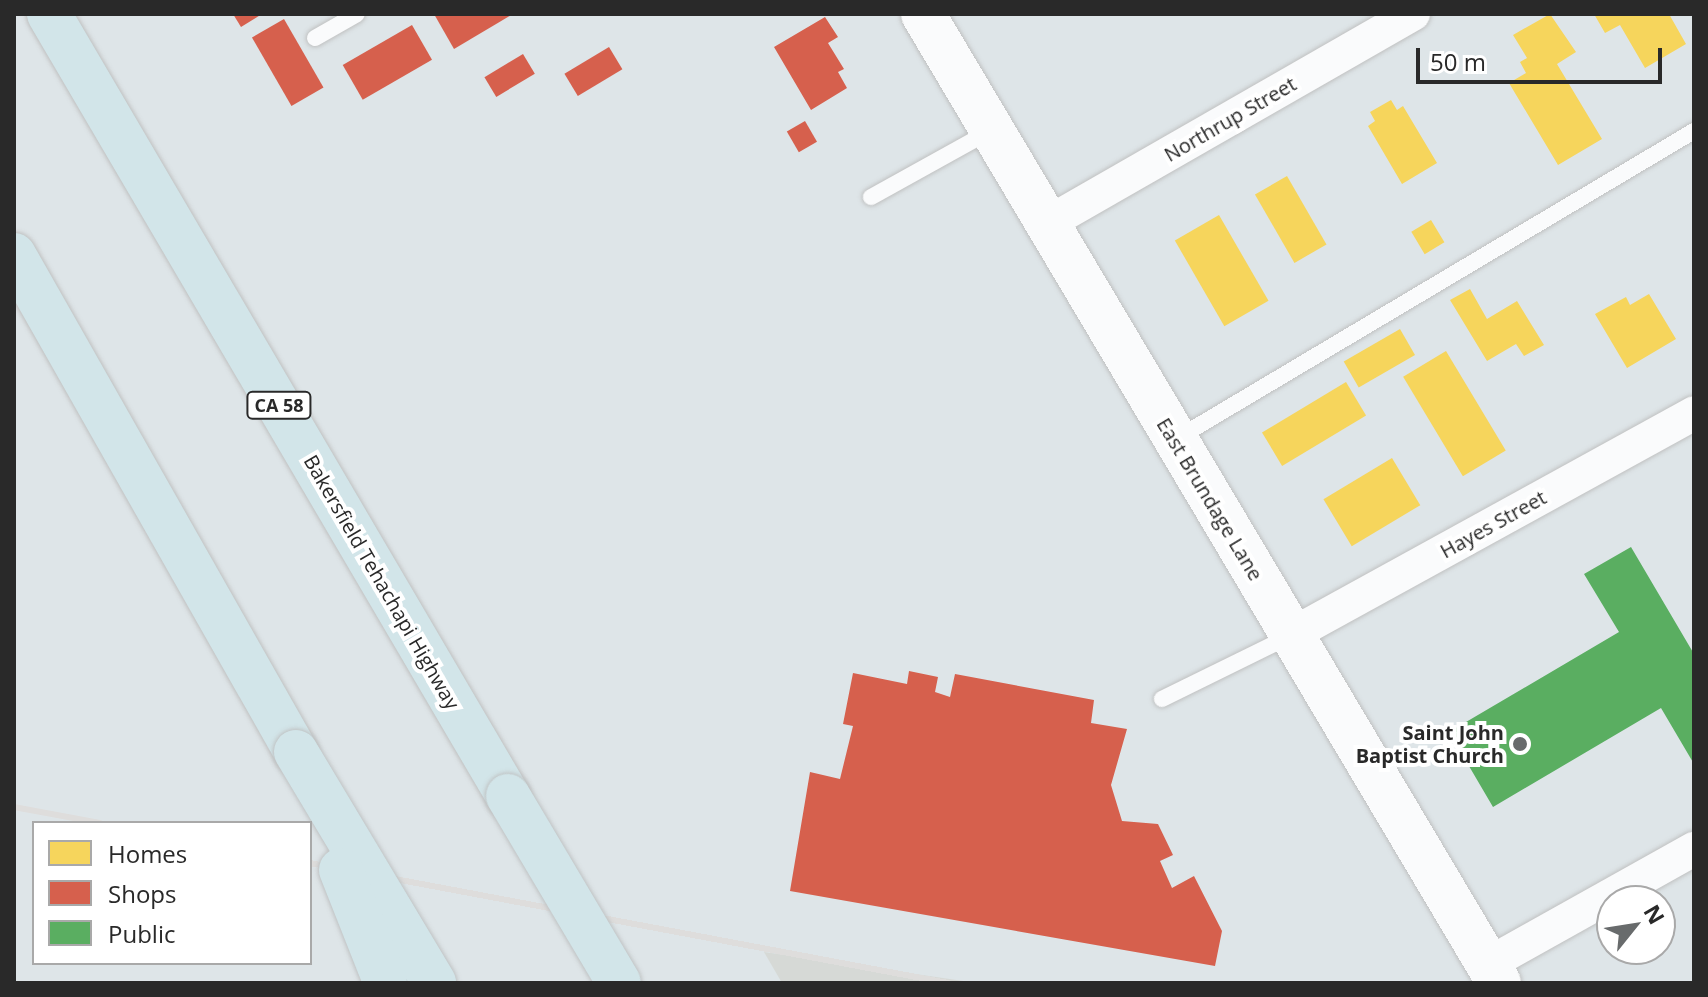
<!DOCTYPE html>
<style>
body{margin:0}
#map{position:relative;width:1708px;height:997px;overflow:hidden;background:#dee5e8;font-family:"Open Sans",sans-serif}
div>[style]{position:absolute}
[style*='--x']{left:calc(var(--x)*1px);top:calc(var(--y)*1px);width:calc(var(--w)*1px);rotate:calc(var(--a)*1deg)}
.industrial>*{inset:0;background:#d6d9d6}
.homes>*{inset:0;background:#f6d55c;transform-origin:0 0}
.shops>*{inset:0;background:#d6604d;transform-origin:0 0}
.public>*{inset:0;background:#5aae61}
.roads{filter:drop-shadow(0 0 2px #c0c1c1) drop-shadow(0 0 2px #c0c1c1)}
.lane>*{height:16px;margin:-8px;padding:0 8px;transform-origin:8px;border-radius:8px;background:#fafbfc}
.street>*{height:34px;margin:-17px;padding:0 17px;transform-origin:17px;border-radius:17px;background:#fafbfc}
.secondary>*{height:44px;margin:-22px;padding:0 22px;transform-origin:22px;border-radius:22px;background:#fafbfc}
.highway>*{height:44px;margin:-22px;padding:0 22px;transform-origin:22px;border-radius:22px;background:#d2e5e9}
.rail>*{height:6px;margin:-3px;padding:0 3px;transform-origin:3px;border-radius:3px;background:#dedddc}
.bridges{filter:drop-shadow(0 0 2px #c0c3c4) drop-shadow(0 0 2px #c0c3c4)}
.highway-bridge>*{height:44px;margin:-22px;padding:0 22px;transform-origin:22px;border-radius:22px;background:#d2e5e9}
.dots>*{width:22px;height:22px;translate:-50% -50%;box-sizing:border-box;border:4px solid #fff;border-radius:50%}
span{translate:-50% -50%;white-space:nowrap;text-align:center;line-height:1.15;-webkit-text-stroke:8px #fff;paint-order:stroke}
.shield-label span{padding:2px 6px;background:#fff;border:2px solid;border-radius:6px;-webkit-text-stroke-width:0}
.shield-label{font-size:18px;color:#292929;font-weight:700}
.street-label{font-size:20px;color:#292929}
.poi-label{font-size:20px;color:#292929;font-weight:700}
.right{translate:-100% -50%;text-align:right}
.frame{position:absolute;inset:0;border:16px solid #292929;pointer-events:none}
.legend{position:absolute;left:32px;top:821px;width:280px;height:144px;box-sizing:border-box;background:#fff;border:2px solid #a9a9a9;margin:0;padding:10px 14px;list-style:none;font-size:24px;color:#292929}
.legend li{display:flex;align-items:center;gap:16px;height:40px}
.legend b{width:40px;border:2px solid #a9a9a9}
.north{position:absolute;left:1596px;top:885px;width:80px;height:80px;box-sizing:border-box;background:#fff;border:2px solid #a9a9a9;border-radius:50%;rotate:60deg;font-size:22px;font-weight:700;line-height:32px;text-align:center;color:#292929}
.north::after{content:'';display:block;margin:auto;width:28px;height:36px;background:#686b6c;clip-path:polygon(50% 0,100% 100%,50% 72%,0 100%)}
.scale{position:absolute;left:1416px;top:48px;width:246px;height:36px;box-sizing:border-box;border:4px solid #292929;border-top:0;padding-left:10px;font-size:24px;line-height:28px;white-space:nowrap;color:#292929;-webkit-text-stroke:6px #fff;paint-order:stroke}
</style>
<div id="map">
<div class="industrial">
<i style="clip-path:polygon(764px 952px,977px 983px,782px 983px)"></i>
</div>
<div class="homes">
<i style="clip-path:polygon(1550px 14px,1576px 52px,1557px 64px,1602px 139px,1558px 165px,1509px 83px,1526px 73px,1520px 62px,1527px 58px,1513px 35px)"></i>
<i style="clip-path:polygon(1594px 14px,1669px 14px,1686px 44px,1645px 68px,1620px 25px,1605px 33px)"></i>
<i style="clip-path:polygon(1391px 100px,1397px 110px,1403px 106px,1437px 163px,1402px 184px,1368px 126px,1375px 121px,1370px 112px)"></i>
<i style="left:1287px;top:176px;width:79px;height:37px;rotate:60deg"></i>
<i style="left:1219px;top:215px;width:99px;height:51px;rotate:60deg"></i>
<i style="left:1431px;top:220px;width:26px;height:23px;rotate:59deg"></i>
<i style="clip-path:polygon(1470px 289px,1487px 319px,1517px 301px,1544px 345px,1524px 356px,1516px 344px,1487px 361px,1450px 300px)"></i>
<i style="clip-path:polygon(1649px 294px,1676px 339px,1627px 368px,1595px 314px,1626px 297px,1630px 305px)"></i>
<i style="left:1400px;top:329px;width:30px;height:65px;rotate:60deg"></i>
<i style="left:1446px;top:351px;width:116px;height:50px;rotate:59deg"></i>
<i style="left:1346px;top:382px;width:39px;height:98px;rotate:59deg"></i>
<i style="left:1392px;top:458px;width:55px;height:80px;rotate:59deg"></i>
</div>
<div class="shops">
<i style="clip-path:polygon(233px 14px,262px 14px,241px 27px)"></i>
<i style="clip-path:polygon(434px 14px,513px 14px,454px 49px)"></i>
<i style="clip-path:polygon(825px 17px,838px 37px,828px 43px,844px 69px,838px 72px,847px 88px,811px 110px,774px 47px)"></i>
<i style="left:284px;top:19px;width:79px;height:37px;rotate:60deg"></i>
<i style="left:412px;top:25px;width:40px;height:80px;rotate:60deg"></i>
<i style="left:609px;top:47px;width:26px;height:52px;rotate:59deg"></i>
<i style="left:523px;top:54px;width:23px;height:45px;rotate:59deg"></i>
<i style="left:805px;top:121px;width:24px;height:21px;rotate:60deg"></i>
<i style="clip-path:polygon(909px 671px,938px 677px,935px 692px,950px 697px,955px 674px,1094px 700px,1091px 723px,1127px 729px,1111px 785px,1122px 821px,1158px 824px,1173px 855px,1160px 861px,1172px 888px,1194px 876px,1222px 931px,1215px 966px,790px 891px,810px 772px,840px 779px,853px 726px,843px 724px,853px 673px,907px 684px)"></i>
</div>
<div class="public">
<i style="clip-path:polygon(1631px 547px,1694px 654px,1694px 764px,1661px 708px,1493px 807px,1449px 732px,1619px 632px,1584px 574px)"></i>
</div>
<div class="roads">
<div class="lane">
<i style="--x:315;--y:38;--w:48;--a:-29.7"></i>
<i style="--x:871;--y:197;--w:136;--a:-29"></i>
<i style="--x:1176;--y:439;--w:603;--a:-30.74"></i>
<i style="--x:1162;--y:699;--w:143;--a:-26.2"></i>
</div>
<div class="street">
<i style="--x:1046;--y:224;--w:423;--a:-29.8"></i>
<i style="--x:1291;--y:635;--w:460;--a:-28.8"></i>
<i style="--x:1488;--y:964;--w:236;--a:-29.2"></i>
</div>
<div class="secondary">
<i style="--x:923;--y:14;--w:1127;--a:59.27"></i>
</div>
<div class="highway">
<i style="--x:49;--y:14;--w:907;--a:59.59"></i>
<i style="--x:14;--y:255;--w:571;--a:60.43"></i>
</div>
</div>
<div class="rail">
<i style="--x:14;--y:807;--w:87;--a:10.5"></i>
<i style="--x:310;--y:863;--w:649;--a:10.65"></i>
</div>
<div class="bridges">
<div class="highway-bridge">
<i style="--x:296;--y:752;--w:269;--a:59.1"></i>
<i style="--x:508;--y:796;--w:217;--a:59.3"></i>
<i style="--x:341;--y:870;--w:119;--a:68.4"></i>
</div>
</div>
<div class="dots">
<i style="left:1520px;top:744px;background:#686b6c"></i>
</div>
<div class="shield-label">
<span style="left:279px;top:405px">CA 58</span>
</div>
<div class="street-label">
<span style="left:1230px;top:119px;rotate:-30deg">Northrup Street</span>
<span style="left:1210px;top:499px;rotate:59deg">East Brundage Lane</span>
<span style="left:1493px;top:524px;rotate:-29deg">Hayes Street</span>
<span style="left:382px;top:582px;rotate:60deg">Bakersfield Tehachapi Highway</span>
</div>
<div class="poi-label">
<span class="right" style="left:1504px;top:744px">Saint John<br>Baptist Church</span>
</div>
<div class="frame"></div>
<ul class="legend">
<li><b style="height:22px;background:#f6d55c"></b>Homes</li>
<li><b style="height:22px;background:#d6604d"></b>Shops</li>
<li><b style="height:22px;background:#5aae61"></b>Public</li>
</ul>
<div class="north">N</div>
<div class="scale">50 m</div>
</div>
